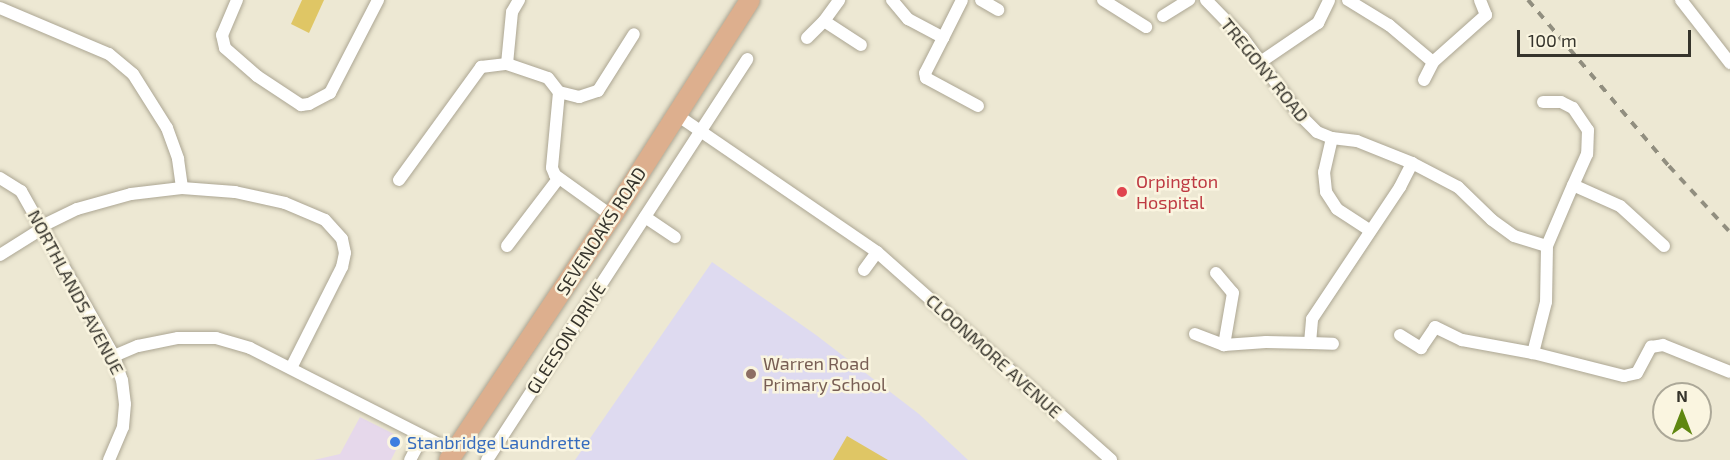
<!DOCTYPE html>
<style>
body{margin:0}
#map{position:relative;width:1730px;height:460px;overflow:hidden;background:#ede8d3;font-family:"Exo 2",sans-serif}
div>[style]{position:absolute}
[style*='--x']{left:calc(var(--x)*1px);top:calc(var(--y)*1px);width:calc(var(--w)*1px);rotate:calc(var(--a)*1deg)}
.commercial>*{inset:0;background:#e6d8eb}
.education>*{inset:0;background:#dedaf0}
.green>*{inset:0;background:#dfc665}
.roads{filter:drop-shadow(0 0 2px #aca693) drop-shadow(0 0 2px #aca693)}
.minor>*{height:12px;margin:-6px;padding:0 6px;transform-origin:6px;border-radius:6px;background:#fff}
.primary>*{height:20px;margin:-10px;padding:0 10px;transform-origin:10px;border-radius:10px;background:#ddaf8e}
.rail>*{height:4px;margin-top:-2px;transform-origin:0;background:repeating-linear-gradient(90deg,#918e7f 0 8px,transparent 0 16px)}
.dots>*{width:16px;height:16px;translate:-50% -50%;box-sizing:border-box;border:3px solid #faf5e0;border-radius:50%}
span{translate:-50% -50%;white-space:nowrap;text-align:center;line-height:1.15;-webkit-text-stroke:5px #faf5e0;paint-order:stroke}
.street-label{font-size:18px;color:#36342c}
.health-label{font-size:18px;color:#be3a42}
.left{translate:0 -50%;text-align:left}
.education-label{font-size:18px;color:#785e54}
.shop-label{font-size:18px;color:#366cbe}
.north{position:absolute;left:1652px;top:382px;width:60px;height:60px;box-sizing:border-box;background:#faf5e0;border:2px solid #aca898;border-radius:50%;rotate:0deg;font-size:16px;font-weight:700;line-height:24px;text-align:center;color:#36342c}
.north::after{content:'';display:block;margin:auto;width:21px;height:27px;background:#5f8710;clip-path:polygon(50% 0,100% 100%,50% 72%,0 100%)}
.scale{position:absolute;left:1517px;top:30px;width:174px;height:27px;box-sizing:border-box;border:3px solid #36342c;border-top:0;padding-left:8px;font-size:18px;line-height:21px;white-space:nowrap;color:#36342c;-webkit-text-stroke:4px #faf5e0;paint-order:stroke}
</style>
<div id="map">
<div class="commercial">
<i style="clip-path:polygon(360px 417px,402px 438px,391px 460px,314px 460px,340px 454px)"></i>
</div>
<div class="education">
<i style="clip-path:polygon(712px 262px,816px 335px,919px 414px,968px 460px,575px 460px)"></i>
</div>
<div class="green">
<i style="clip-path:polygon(302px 0,324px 0,309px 33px,291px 24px)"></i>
<i style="clip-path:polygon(847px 436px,888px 460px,833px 460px)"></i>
</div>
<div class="roads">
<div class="minor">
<i style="--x:237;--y:0;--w:38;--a:113"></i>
<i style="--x:222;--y:35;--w:13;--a:77"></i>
<i style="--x:225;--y:48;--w:43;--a:41.2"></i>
<i style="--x:257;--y:76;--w:53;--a:33.4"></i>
<i style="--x:301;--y:105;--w:8;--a:-7"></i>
<i style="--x:309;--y:104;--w:24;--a:-28"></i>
<i style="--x:330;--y:93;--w:105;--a:-62.7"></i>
<i style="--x:892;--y:0;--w:25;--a:50"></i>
<i style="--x:908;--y:19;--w:40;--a:28"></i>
<i style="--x:943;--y:38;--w:39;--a:117"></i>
<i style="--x:925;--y:73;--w:5;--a:79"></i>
<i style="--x:926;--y:78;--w:59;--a:28.3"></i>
<i style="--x:981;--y:0;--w:20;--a:30"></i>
<i style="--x:1103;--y:0;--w:51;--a:32.1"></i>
<i style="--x:1206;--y:0;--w:53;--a:45.8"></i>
<i style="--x:1243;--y:38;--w:93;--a:53.7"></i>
<i style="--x:1298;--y:113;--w:27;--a:45"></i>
<i style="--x:1317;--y:132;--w:16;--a:22"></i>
<i style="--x:1332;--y:138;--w:25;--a:7"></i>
<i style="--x:1357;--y:141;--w:59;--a:21.8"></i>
<i style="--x:1412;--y:163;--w:52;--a:27.6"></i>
<i style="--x:1458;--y:187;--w:47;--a:44.1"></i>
<i style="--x:1492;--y:220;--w:27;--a:36"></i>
<i style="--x:1514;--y:236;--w:34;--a:17"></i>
<i style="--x:1348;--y:0;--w:48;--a:31.4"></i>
<i style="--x:1389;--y:25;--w:57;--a:40.1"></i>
<i style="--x:1433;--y:62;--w:71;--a:-41.6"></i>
<i style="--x:1486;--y:15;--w:16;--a:-112"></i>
<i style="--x:1681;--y:0;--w:80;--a:52.1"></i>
<i style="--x:0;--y:8;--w:118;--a:22.9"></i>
<i style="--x:109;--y:54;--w:31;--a:40"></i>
<i style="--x:133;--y:74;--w:64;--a:57.8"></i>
<i style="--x:167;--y:128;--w:33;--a:70"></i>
<i style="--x:178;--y:159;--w:29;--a:82"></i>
<i style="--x:1163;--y:16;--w:31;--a:-32"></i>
<i style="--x:824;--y:21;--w:44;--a:33"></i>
<i style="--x:807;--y:38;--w:24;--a:-45"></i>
<i style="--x:824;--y:21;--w:26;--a:-54"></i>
<i style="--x:943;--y:38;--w:42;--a:-63.4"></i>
<i style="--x:1262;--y:61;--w:68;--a:-34.2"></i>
<i style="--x:1318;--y:23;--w:25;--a:-64"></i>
<i style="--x:507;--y:64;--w:52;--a:-84.5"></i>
<i style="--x:512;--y:12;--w:14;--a:-60"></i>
<i style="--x:1424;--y:80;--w:20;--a:-63"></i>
<i style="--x:559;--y:92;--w:21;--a:14"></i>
<i style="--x:579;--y:97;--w:20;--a:-18"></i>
<i style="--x:598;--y:91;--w:67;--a:-57.7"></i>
<i style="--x:1543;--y:102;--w:18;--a:0"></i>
<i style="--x:1561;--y:102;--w:13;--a:27"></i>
<i style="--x:1573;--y:108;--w:27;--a:56"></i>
<i style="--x:1588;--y:130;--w:24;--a:92"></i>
<i style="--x:1587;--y:154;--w:34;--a:114"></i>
<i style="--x:677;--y:115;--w:242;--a:34.4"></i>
<i style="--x:877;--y:252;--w:313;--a:41.6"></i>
<i style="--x:1332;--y:138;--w:35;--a:103"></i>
<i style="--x:1324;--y:172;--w:20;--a:84"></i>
<i style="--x:1326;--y:192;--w:20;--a:57"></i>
<i style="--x:1337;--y:209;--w:38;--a:33"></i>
<i style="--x:0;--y:178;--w:25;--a:32"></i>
<i style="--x:21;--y:191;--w:189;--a:60.6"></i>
<i style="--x:114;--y:356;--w:25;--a:72"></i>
<i style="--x:122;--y:380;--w:24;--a:83"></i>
<i style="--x:125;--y:404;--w:23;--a:95"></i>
<i style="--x:123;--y:427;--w:36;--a:113"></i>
<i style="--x:399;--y:180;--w:140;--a:-54"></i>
<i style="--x:481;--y:67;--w:26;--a:-7"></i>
<i style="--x:507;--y:64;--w:43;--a:18.9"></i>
<i style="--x:548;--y:78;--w:18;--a:52"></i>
<i style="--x:559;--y:92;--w:76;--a:95.3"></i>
<i style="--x:552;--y:168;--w:8;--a:67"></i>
<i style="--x:555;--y:175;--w:70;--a:35.7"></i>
<i style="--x:645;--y:217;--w:36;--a:34"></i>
<i style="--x:42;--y:226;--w:39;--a:-26"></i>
<i style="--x:77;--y:209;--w:56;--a:-15.5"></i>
<i style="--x:131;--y:194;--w:51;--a:-6.7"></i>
<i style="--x:182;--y:188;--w:53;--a:4.3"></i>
<i style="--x:235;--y:192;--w:51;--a:12.4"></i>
<i style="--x:285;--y:203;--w:43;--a:23"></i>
<i style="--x:325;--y:220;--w:25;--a:48"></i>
<i style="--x:342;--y:239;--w:14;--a:78"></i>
<i style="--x:345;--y:253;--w:14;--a:102"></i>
<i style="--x:342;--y:267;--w:113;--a:116.8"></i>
<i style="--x:507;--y:246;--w:84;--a:-52.7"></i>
<i style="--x:1664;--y:246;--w:59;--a:-137.7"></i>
<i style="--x:1620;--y:206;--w:51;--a:-155.9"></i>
<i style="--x:1573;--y:185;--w:66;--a:113.1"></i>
<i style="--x:1547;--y:246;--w:56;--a:91"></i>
<i style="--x:1546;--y:302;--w:53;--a:104.3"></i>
<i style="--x:1533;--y:353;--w:94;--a:14.2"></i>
<i style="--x:1624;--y:376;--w:13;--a:-13"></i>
<i style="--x:1637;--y:373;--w:30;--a:-62"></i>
<i style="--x:1651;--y:347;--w:12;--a:-9"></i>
<i style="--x:1663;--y:345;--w:72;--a:21.9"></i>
<i style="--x:0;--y:255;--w:51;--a:-32.1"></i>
<i style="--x:864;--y:270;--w:22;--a:-54"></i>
<i style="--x:1216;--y:273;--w:26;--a:50"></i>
<i style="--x:1233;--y:293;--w:53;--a:99.8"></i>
<i style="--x:1195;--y:334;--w:31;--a:21"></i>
<i style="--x:1224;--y:345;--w:42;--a:-4.1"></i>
<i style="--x:1266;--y:342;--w:44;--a:1.3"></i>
<i style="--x:1310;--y:343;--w:24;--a:-85"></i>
<i style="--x:1312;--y:319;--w:159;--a:-56.3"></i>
<i style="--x:1400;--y:187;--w:27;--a:-63"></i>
<i style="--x:1400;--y:335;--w:25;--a:32"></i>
<i style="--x:1421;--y:348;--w:25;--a:-56"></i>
<i style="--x:1435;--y:327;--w:30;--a:26"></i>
<i style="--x:1462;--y:340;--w:72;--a:10.4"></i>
<i style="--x:1310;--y:343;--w:23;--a:2"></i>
<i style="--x:114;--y:356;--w:26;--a:-23"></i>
<i style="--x:138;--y:346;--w:41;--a:-11.3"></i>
<i style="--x:178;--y:338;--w:38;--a:0"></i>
<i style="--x:216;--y:338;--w:35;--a:16"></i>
<i style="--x:250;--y:348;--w:229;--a:27"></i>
<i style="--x:410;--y:460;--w:27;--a:-62"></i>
<i style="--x:487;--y:460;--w:478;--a:-57"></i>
</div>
<div class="primary">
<i style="--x:449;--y:460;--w:293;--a:-56.3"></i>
<i style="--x:612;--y:216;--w:256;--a:-57.4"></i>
</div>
</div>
<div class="rail">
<i style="--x:1528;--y:0;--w:218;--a:49.7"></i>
<i style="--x:1669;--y:166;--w:90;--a:47.3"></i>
</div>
<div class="dots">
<i style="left:1122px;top:192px;background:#e0444e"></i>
<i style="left:751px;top:374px;background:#8d6e63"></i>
<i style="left:395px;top:442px;background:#3f7fe0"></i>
</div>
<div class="street-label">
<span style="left:1265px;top:70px;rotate:51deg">TREGONY ROAD</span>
<span style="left:601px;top:231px;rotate:-57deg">SEVENOAKS ROAD</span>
<span style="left:76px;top:292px;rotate:62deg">NORTHLANDS AVENUE</span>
<span style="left:566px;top:338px;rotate:-57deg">GLEESON DRIVE</span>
<span style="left:994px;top:356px;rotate:42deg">CLOONMORE AVENUE</span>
</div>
<div class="health-label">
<span class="left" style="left:1136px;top:192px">Orpington<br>Hospital</span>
</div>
<div class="education-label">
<span class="left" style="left:763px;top:374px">Warren Road<br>Primary School</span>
</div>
<div class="shop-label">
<span class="left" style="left:407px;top:442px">Stanbridge Laundrette</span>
</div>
<div class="north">N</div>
<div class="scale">100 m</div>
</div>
